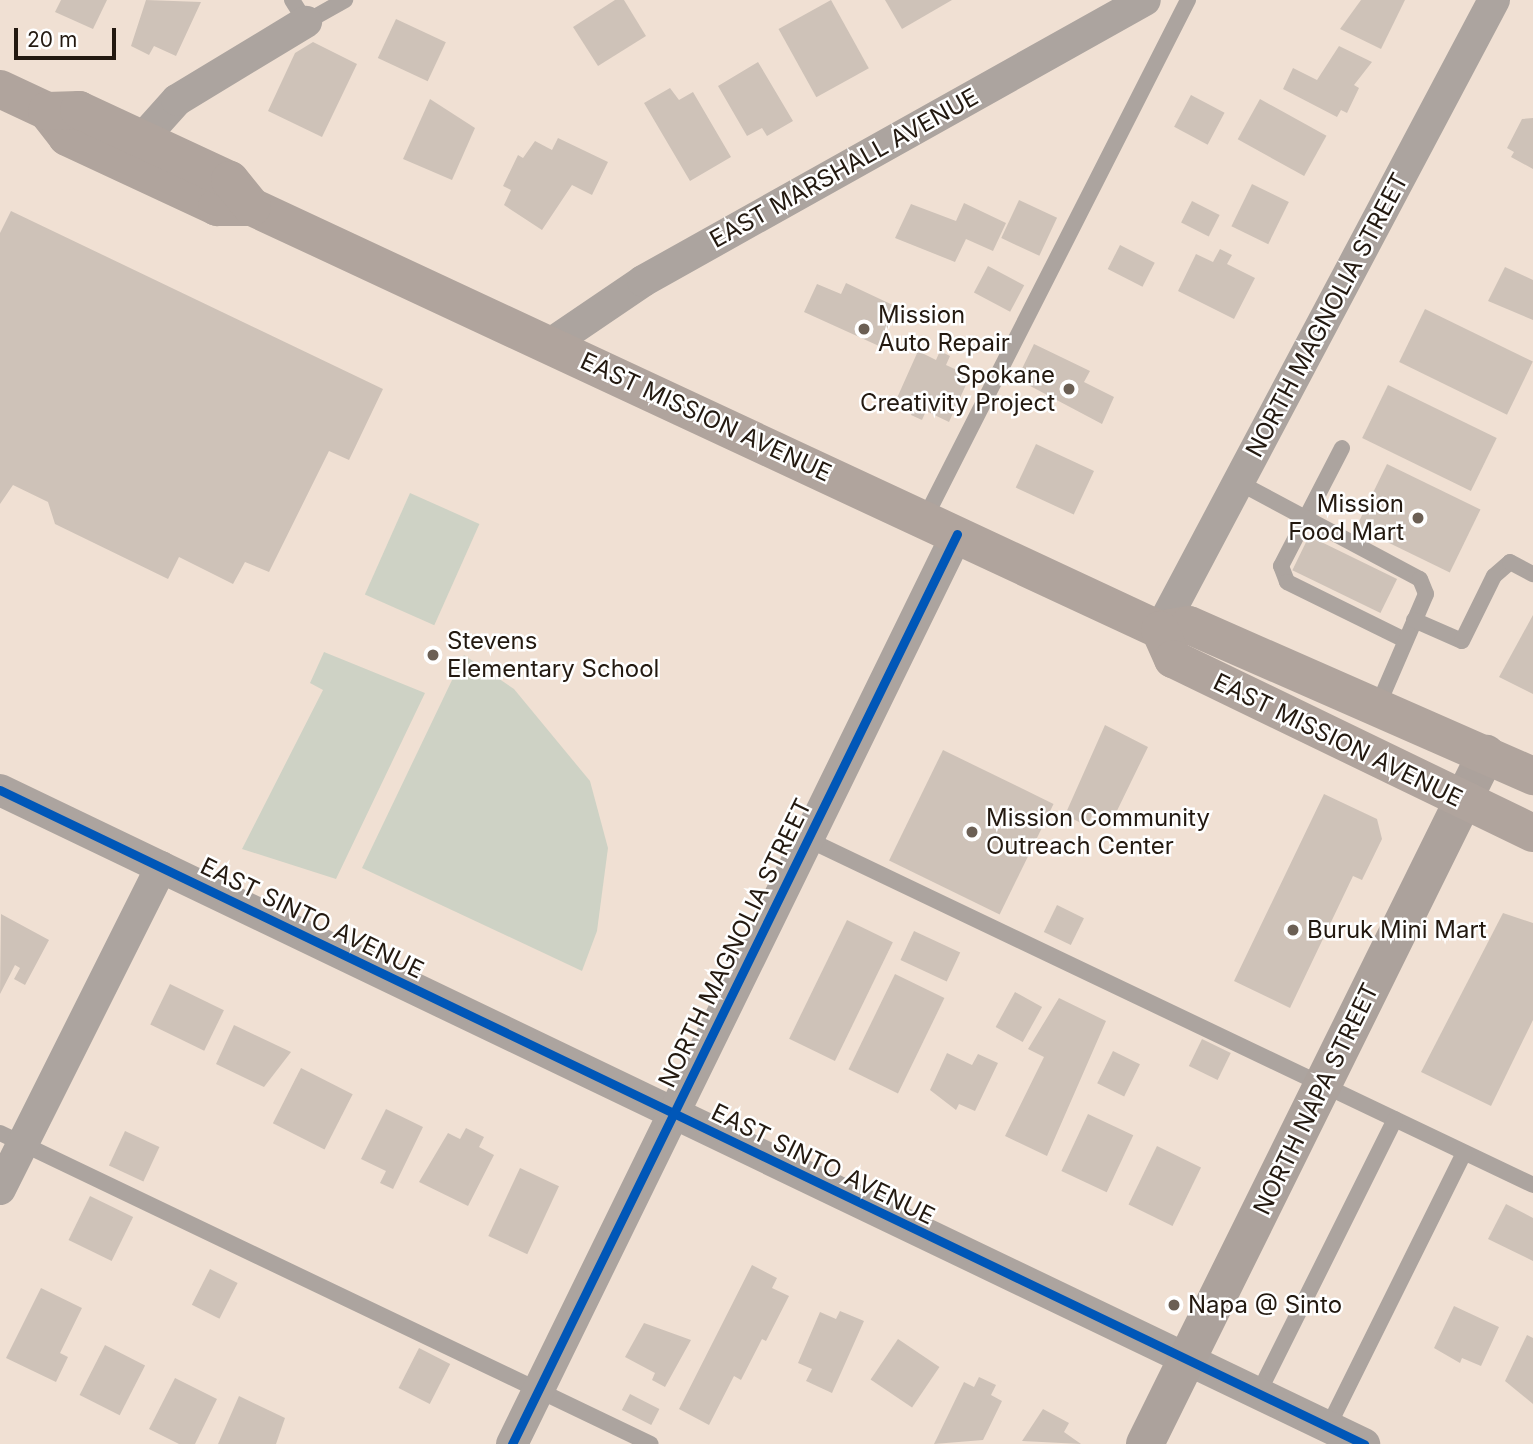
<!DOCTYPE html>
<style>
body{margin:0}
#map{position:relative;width:1533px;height:1444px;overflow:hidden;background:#f0e0d3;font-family:Inter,sans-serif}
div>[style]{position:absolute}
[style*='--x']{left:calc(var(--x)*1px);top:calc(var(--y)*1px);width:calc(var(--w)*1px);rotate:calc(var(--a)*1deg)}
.green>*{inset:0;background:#ced2c5;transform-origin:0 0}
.building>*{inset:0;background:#cec2b8;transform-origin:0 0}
.lane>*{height:16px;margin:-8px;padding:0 8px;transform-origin:8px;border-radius:8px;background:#aca49f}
.street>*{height:32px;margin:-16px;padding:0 16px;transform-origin:16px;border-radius:16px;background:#aca49f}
.secondary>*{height:38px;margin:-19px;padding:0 19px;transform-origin:19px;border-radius:19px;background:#aca29c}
.primary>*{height:38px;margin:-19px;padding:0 19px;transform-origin:19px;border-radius:19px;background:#b0a49d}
.cycleway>*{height:9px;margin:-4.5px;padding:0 4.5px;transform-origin:4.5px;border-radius:4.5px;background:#0057b8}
.dots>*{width:19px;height:19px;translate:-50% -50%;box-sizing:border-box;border:4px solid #fff;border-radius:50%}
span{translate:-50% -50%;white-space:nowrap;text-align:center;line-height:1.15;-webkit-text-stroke:5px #fff;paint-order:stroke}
.street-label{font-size:24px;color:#231910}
.poi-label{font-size:24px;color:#231910}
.left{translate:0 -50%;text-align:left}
.right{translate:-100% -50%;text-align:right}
.scale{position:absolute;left:14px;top:28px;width:102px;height:32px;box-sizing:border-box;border:4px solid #231910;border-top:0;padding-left:9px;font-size:21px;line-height:24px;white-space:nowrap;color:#231910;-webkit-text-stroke:5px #fff;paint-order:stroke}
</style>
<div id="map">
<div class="green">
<i style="left:410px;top:493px;width:76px;height:111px;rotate:24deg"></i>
<i style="clip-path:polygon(324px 652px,425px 693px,336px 879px,242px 849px,323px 690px,310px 683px)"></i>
<i style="clip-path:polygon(464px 655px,514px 689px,590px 781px,608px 848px,597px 931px,582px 971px,362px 868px)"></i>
</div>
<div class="building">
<i style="clip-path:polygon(61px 0,107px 0,93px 29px,55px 12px)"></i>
<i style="clip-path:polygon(146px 0,201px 2px,176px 56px,154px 46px,149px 55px,131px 46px)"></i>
<i style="clip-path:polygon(615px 0,624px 0,646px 36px,598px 66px,573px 27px)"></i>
<i style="left:831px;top:0;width:78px;height:60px;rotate:61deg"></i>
<i style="clip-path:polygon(885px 0,952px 0,902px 29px)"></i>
<i style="clip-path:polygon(1361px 0,1405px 0,1381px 49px,1340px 29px)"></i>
<i style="left:396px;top:19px;width:55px;height:43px;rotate:25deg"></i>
<i style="clip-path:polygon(313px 42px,357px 64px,322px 137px,268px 111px,295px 53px)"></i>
<i style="clip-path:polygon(1339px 46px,1372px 62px,1354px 85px,1359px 88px,1347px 113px,1341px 110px,1337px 117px,1283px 89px,1293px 68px,1317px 80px)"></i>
<i style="clip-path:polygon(758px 62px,793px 121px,767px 136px,762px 128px,747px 136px,718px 86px)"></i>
<i style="clip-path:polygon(670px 88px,679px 100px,693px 92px,731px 157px,690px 181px,644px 103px)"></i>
<i style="left:1191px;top:95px;width:38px;height:36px;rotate:28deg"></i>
<i style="clip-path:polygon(430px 99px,475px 128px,452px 180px,403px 159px)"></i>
<i style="left:1260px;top:99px;width:76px;height:46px;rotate:29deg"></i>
<i style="clip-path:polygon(1533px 118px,1533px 169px,1511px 157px,1514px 152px,1507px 148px,1522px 119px)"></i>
<i style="clip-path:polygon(558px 138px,608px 162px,592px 195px,572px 185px,542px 230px,504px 205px,511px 190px,503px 186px,518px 155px,523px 158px,535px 141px,552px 150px)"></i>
<i style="left:1252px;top:184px;width:41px;height:47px;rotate:26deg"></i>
<i style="left:1019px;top:200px;width:42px;height:42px;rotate:25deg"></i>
<i style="left:1192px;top:201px;width:31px;height:24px;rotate:27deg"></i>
<i style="clip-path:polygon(964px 203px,1006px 223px,993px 251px,966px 239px,955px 262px,895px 238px,911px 204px,956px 221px)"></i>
<i style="clip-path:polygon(11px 211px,383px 389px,349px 460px,329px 451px,269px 572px,245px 562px,233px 584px,179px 557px,168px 579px,55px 524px,48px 502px,13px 485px,0 504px,0 233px)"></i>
<i style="left:1120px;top:245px;width:39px;height:27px;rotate:27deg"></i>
<i style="clip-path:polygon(1220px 249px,1232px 255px,1227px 264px,1255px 278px,1234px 319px,1178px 291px,1196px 254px,1213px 262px)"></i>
<i style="left:988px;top:266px;width:41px;height:30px;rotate:28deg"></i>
<i style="clip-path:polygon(1505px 267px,1533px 280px,1533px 320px,1488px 301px)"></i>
<i style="clip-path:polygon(846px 283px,897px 307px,879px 346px,804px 312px,817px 284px,841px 294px)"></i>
<i style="left:1425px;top:309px;width:120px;height:59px;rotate:26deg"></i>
<i style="clip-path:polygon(1034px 344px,1090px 371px,1084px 382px,1114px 397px,1102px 424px,1017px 379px)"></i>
<i style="clip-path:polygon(918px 351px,936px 360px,940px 351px,950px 356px,946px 365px,970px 376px,949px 422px,926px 411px,922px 420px,911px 415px,915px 406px,897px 398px)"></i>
<i style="left:1388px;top:385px;width:121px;height:59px;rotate:26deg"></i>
<i style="left:1036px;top:444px;width:64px;height:48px;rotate:25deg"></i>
<i style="left:1387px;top:464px;width:104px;height:70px;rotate:26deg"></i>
<i style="left:1309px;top:536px;width:98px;height:38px;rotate:26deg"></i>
<i style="clip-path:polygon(1533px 615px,1533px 694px,1499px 677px)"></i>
<i style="clip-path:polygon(1105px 725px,1148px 747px,1113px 819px,1095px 809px,1087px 826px,1065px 815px)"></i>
<i style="left:943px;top:750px;width:123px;height:123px;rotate:26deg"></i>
<i style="clip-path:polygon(1324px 794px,1377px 819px,1382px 839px,1362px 880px,1353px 876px,1290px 1008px,1234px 981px)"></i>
<i style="left:1057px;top:905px;width:30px;height:30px;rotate:26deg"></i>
<i style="clip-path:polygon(1503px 913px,1533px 923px,1533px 1020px,1491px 1106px,1421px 1072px)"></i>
<i style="clip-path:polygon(1px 914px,49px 940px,25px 985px,14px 979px,20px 968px,15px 965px,0 994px)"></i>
<i style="left:847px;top:920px;width:51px;height:132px;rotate:26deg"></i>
<i style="left:914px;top:931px;width:51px;height:32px;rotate:25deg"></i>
<i style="left:895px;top:974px;width:55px;height:106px;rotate:26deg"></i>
<i style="left:170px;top:984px;width:60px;height:45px;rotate:26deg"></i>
<i style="left:1015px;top:992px;width:31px;height:40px;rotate:29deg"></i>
<i style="clip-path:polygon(1059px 998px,1106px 1021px,1047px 1156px,1005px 1136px,1044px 1057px,1028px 1049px)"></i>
<i style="clip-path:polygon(234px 1025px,291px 1052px,264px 1087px,216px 1064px)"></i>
<i style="left:1202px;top:1039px;width:32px;height:30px;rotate:26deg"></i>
<i style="left:1113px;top:1051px;width:30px;height:36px;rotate:26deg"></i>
<i style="clip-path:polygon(947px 1053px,972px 1065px,978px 1054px,998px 1063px,975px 1111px,959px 1104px,956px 1110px,930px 1090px)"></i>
<i style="left:301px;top:1068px;width:58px;height:62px;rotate:27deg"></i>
<i style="clip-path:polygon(386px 1109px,423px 1127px,393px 1189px,380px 1183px,386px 1171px,361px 1159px)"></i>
<i style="left:1088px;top:1114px;width:50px;height:63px;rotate:25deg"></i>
<i style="clip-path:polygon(466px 1128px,484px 1137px,479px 1147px,494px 1155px,468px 1206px,419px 1182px,448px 1133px,460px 1139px)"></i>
<i style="left:125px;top:1131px;width:38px;height:38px;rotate:25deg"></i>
<i style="left:1157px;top:1146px;width:49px;height:65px;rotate:26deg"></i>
<i style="left:520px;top:1168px;width:43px;height:75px;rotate:25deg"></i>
<i style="left:90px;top:1196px;width:48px;height:49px;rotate:26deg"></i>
<i style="clip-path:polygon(1506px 1204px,1533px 1218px,1533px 1261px,1488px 1239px)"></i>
<i style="clip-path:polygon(752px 1265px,777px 1278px,772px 1288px,789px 1296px,766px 1341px,762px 1339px,741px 1380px,734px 1376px,709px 1425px,679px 1409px)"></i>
<i style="left:210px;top:1269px;width:31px;height:40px;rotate:27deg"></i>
<i style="clip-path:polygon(41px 1288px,82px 1308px,60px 1353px,68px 1357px,56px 1382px,6px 1358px)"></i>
<i style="clip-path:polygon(1454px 1306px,1499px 1327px,1481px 1366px,1462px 1358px,1460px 1363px,1434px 1348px)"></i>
<i style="clip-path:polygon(840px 1311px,864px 1321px,832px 1393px,806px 1381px,812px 1369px,798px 1363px,820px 1312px,836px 1319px)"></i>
<i style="clip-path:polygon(644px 1323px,691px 1340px,665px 1387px,652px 1380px,655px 1373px,625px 1357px)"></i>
<i style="clip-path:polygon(1527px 1335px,1533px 1338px,1533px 1404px,1505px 1381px)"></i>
<i style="left:898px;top:1339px;width:50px;height:49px;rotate:34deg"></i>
<i style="left:105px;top:1345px;width:45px;height:56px;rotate:27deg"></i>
<i style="left:419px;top:1348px;width:35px;height:45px;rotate:27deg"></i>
<i style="clip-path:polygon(979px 1377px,996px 1385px,991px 1395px,1002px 1401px,983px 1440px,934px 1444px,964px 1382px,974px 1387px)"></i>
<i style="clip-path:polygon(175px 1378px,217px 1399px,195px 1444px,179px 1444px,149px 1429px)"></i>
<i style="left:630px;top:1394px;width:33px;height:18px;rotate:27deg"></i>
<i style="clip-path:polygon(239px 1396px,285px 1418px,276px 1444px,218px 1444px)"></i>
<i style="clip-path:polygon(1043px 1409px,1069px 1423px,1064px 1432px,1081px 1444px,1022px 1441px)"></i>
</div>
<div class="lane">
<i style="--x:292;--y:0;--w:26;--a:58"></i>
<i style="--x:306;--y:22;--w:45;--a:-29.4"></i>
<i style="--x:1342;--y:448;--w:133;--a:117.3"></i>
<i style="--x:1281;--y:566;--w:17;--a:69"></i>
<i style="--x:1287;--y:582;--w:131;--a:26.2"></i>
<i style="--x:1238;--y:482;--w:206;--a:28.1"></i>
<i style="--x:1420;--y:579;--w:16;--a:68"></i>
<i style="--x:1426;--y:594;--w:124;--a:113.3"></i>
<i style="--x:925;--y:518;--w:581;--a:-63.08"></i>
<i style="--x:1414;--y:620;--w:52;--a:23.6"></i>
<i style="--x:1462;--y:641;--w:72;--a:-63.8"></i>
<i style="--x:1494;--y:576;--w:21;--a:-41"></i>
<i style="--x:1510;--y:562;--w:26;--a:28"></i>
<i style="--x:807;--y:839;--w:804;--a:25.48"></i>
<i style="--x:0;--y:1133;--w:721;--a:25.54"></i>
<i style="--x:1258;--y:1394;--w:307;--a:-63.5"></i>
<i style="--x:1328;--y:1427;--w:306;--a:-63.6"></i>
</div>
<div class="street">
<i style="--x:142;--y:139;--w:52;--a:-48.1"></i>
<i style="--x:177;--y:100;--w:151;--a:-31.2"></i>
<i style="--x:549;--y:345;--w:114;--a:-34.2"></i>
<i style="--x:643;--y:281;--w:575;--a:-29.24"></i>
<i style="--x:1160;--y:630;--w:713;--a:-62.07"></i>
<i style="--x:0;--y:790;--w:1513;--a:25.62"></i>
<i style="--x:0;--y:1189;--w:360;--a:-63.4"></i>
<i style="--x:512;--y:1444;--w:1013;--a:-63.94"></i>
</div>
<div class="secondary">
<i style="--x:1145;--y:1444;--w:770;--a:-63.7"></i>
</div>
<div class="primary">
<i style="--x:0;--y:89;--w:52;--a:25.1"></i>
<i style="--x:47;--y:111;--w:33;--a:52"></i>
<i style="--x:67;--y:137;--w:166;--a:25"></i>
<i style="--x:217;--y:207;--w:35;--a:0"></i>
<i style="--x:252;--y:207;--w:1002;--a:24.98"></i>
<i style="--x:1160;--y:630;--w:29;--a:-10"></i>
<i style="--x:1189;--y:625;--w:376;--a:23.7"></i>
<i style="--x:47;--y:111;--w:32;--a:-2"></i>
<i style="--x:79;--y:110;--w:166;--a:24.9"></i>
<i style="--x:230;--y:180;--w:35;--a:51"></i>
<i style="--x:1160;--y:630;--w:32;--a:66"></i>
<i style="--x:1173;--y:659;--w:400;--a:25.8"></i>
</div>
<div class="cycleway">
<i style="--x:0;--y:790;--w:1513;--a:25.62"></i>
<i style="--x:512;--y:1444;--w:1013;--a:-63.94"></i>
</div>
<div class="dots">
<i style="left:864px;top:329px;background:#6b5f54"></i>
<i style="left:1069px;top:389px;background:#6b5f54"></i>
<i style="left:1418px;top:518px;background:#6b5f54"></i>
<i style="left:433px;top:655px;background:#6b5f54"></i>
<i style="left:972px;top:832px;background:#6b5f54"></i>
<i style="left:1293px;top:930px;background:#6b5f54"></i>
<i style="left:1174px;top:1305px;background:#6b5f54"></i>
</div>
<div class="street-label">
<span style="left:844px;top:168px;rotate:-29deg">EAST MARSHALL AVENUE</span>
<span style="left:1327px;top:315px;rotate:-62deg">NORTH MAGNOLIA STREET</span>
<span style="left:706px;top:417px;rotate:25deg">EAST MISSION AVENUE</span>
<span style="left:1338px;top:740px;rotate:26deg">EAST MISSION AVENUE</span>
<span style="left:312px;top:918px;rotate:26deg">EAST SINTO AVENUE</span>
<span style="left:735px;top:943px;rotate:-64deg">NORTH MAGNOLIA STREET</span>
<span style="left:1316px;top:1099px;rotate:-64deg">NORTH NAPA STREET</span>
<span style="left:823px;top:1164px;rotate:26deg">EAST SINTO AVENUE</span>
</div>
<div class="poi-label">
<span class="left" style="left:878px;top:329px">Mission<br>Auto Repair</span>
<span class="right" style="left:1055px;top:389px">Spokane<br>Creativity Project</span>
<span class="right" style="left:1404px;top:518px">Mission<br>Food Mart</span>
<span class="left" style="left:447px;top:655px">Stevens<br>Elementary School</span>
<span class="left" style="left:986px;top:832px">Mission Community<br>Outreach Center</span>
<span class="left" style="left:1307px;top:930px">Buruk Mini Mart</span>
<span class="left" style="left:1188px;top:1305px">Napa @ Sinto</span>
</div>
<div class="scale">20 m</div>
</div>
